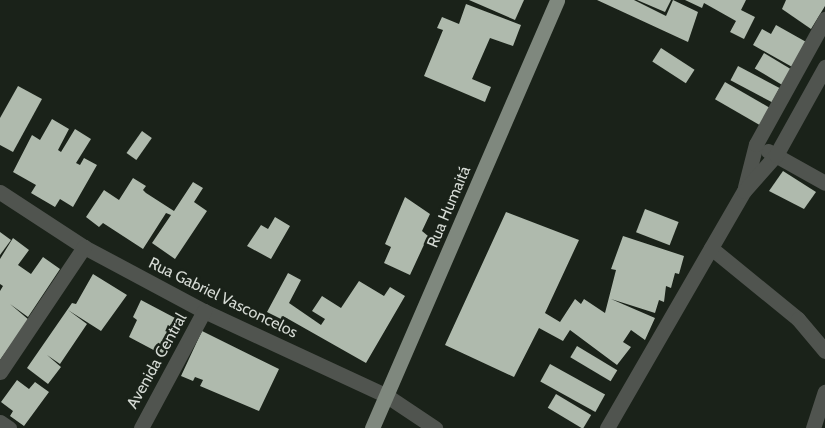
<!DOCTYPE html>
<meta charset="utf-8">
<style>
body{margin:0}
#map{position:relative;width:825px;height:428px;overflow:hidden;background:#1a2219;font-family:Cabin,sans-serif}
div>[style]{position:absolute}
[style*='--x']{left:calc(var(--x)*1px);top:calc(var(--y)*1px);width:calc(var(--w)*1px);rotate:calc(var(--a)*1deg)}
.building>*{inset:0;background:#afbaad;transform-origin:0 0}
.minor>*{height:15px;margin:-7.5px;padding:0 7.5px;transform-origin:7.5px;border-radius:7.5px;background:#50544f}
.major>*{height:15px;margin:-7.5px;padding:0 7.5px;transform-origin:7.5px;border-radius:7.5px;background:#7f887e}
span{translate:-50% -50%;white-space:nowrap;text-align:center;line-height:1.15;-webkit-text-stroke:5px #1a2219;paint-order:stroke}
.street-label{font-size:16px;color:#d5dad4}
</style>
<div id="map">
<div class="building">
<i style="clip-path:polygon(469px 0,524px 0,515px 20px)"></i>
<i style="clip-path:polygon(597px 0,634px 0,666px 16px,673px 0,698px 12px,688px 42px)"></i>
<i style="clip-path:polygon(637px 0,671px 0,665px 12px)"></i>
<i style="clip-path:polygon(685px 0,746px 0,741px 10px,755px 17px,744px 39px,730px 32px,736px 21px,704px 3px,702px 8px)"></i>
<i style="clip-path:polygon(786px 0,825px 0,825px 6px,811px 29px,782px 9px)"></i>
<i style="clip-path:polygon(466px 4px,521px 25px,513px 46px,490px 38px,472px 79px,491px 87px,485px 102px,424px 76px,443px 30px,437px 28px,442px 17px,459px 24px)"></i>
<i style="clip-path:polygon(776px 25px,808px 43px,794px 68px,753px 45px,762px 29px,771px 34px)"></i>
<i style="left:661px;top:48px;width:40px;height:16px;rotate:33deg"></i>
<i style="left:764px;top:53px;width:33px;height:18px;rotate:31deg"></i>
<i style="left:738px;top:66px;width:47px;height:16px;rotate:28deg"></i>
<i style="left:725px;top:82px;width:52px;height:20px;rotate:30deg"></i>
<i style="clip-path:polygon(18px 86px,42px 99px,13px 152px,0 145px,0 118px)"></i>
<i style="clip-path:polygon(52px 119px,69px 129px,58px 150px,61px 152px,75px 129px,91px 139px,76px 163px,80px 165px,84px 158px,97px 165px,73px 207px,60px 199px,55px 207px,31px 193px,36px 185px,13px 172px,32px 135px,40px 140px)"></i>
<i style="left:142px;top:131px;width:12px;height:27px;rotate:35deg"></i>
<i style="clip-path:polygon(783px 171px,816px 192px,804px 209px,769px 191px)"></i>
<i style="clip-path:polygon(133px 178px,146px 186px,143px 190px,146px 193px,174px 211px,193px 182px,203px 188px,194px 202px,207px 211px,175px 259px,152px 243px,171px 215px,166px 213px,143px 249px,103px 223px,99px 227px,86px 217px,104px 190px,119px 200px)"></i>
<i style="clip-path:polygon(405px 197px,430px 214px,422px 231px,428px 236px,410px 275px,384px 263px,391px 247px,385px 244px)"></i>
<i style="left:645px;top:209px;width:36px;height:25px;rotate:21deg"></i>
<i style="clip-path:polygon(506px 212px,579px 240px,545px 313px,560px 322px,575px 299px,581px 304px,584px 299px,605px 313px,616px 270px,611px 269px,623px 236px,684px 256px,679px 274px,675px 273px,671px 288px,666px 286px,664px 302px,659px 300px,655px 313px,611px 299px,655px 318px,645px 340px,631px 330px,623px 342px,631px 347px,617px 365px,570px 330px,563px 341px,539px 328px,514px 377px,445px 345px)"></i>
<i style="clip-path:polygon(275px 217px,290px 226px,271px 259px,247px 246px,261px 225px,268px 229px)"></i>
<i style="clip-path:polygon(0 232px,11px 240px,0 255px)"></i>
<i style="clip-path:polygon(13px 238px,29px 250px,18px 265px,31px 274px,43px 257px,60px 269px,28px 317px,10px 304px,29px 320px,0 360px,0 291px,3px 286px,0 284px,0 259px)"></i>
<i style="clip-path:polygon(288px 273px,301px 280px,289px 303px,321px 325px,325px 319px,312px 311px,322px 296px,341px 308px,359px 281px,384px 296px,390px 287px,405px 296px,366px 363px,283px 316px,281px 319px,267px 312px)"></i>
<i style="clip-path:polygon(93px 274px,127px 295px,101px 331px,68px 310px,87px 324px,60px 364px,47px 355px,61px 367px,48px 384px,27px 368px,72px 303px,76px 304px)"></i>
<i style="clip-path:polygon(141px 300px,177px 319px,163px 355px,129px 337px,137px 320px,133px 317px)"></i>
<i style="clip-path:polygon(202px 331px,279px 369px,259px 411px,200px 386px,203px 380px,195px 377px,193px 381px,181px 376px)"></i>
<i style="left:577px;top:346px;width:47px;height:13px;rotate:31deg"></i>
<i style="left:550px;top:364px;width:63px;height:20px;rotate:29deg"></i>
<i style="clip-path:polygon(17px 380px,29px 389px,35px 382px,49px 392px,24px 426px,10px 416px,13px 411px,1px 402px)"></i>
<i style="left:556px;top:394px;width:41px;height:16px;rotate:31deg"></i>
</div>
<div class="minor">
<i style="--x:768;--y:151;--w:65;--a:29.3"></i>
<i style="--x:745;--y:187;--w:44;--a:-75.7"></i>
<i style="--x:756;--y:144;--w:143;--a:-61.1"></i>
<i style="--x:0;--y:192;--w:100;--a:33.2"></i>
<i style="--x:84;--y:247;--w:136;--a:28.1"></i>
<i style="--x:204;--y:311;--w:202;--a:24.9"></i>
<i style="--x:387;--y:396;--w:58;--a:33.7"></i>
<i style="--x:711;--y:248;--w:112;--a:39.2"></i>
<i style="--x:798;--y:319;--w:42;--a:49.8"></i>
<i style="--x:0;--y:372;--w:151;--a:-56.1"></i>
<i style="--x:0;--y:422;--w:11;--a:34"></i>
<i style="--x:141;--y:428;--w:133;--a:-61.7"></i>
<i style="--x:607;--y:428;--w:274;--a:-60"></i>
<i style="--x:744;--y:191;--w:48;--a:-48.4"></i>
<i style="--x:776;--y:155;--w:101;--a:-60.9"></i>
<i style="--x:813;--y:428;--w:38;--a:-72"></i>
</div>
<div class="major">
<i style="--x:372;--y:428;--w:466;--a:-66.6"></i>
</div>
<div class="street-label">
<span style="left:449px;top:207px;rotate:-67deg">Rua Humaitá</span>
<span style="left:223px;top:298px;rotate:26deg">Rua Gabriel Vasconcelos</span>
<span style="left:157px;top:361px;rotate:-61deg">Avenida Central</span>
</div>
</div>
